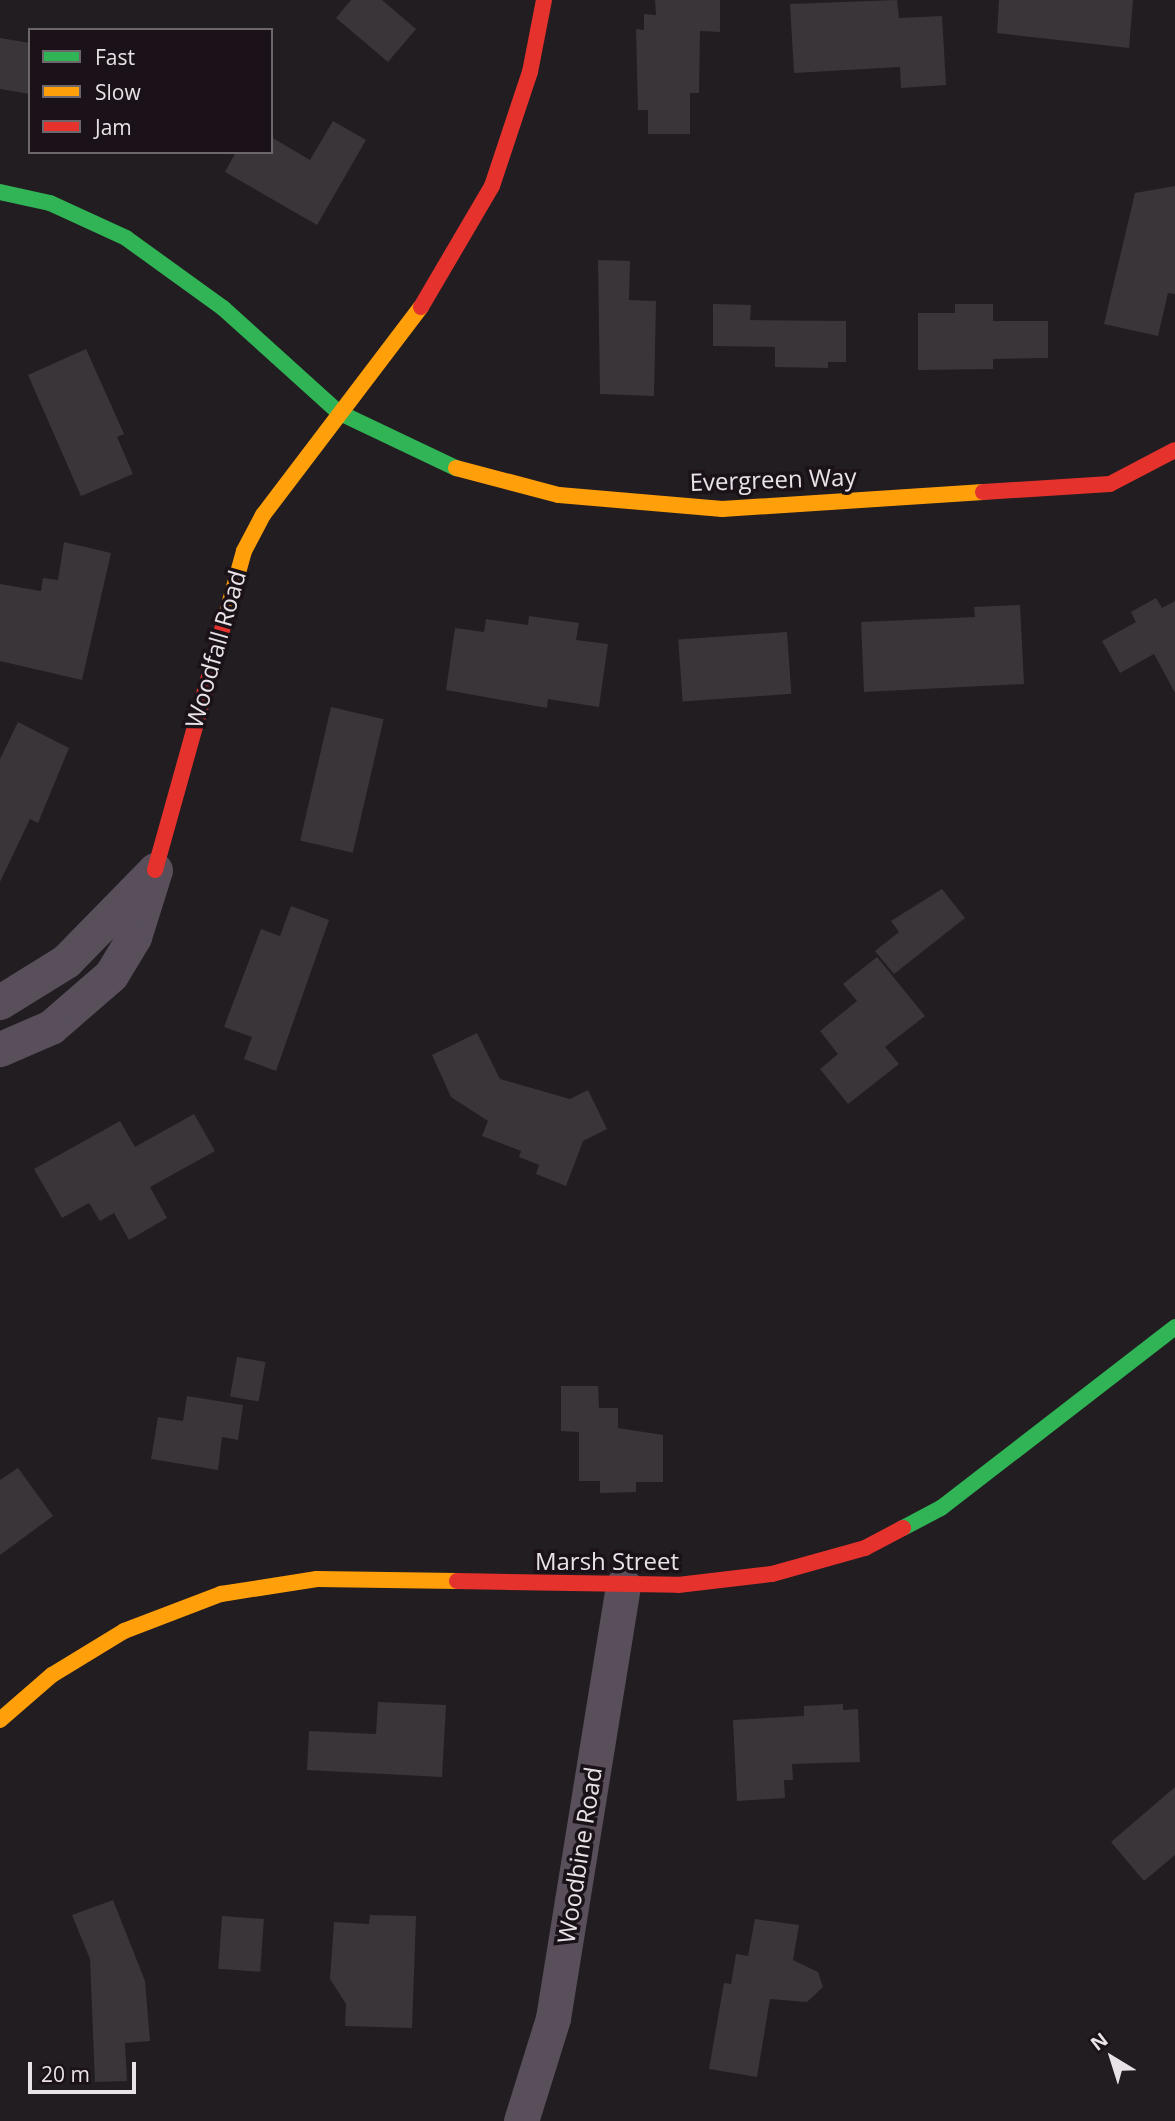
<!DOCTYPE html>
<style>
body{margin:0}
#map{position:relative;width:1175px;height:2121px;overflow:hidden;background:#221d21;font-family:"Open Sans",sans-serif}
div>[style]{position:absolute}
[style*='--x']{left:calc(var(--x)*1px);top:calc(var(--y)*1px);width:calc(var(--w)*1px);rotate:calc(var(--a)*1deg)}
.building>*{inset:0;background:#3a3538;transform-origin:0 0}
.street>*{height:35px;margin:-17.5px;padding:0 17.5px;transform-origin:17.5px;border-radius:17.5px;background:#584f5b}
.fast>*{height:16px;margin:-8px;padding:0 8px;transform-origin:8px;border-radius:8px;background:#30b455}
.slow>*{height:16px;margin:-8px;padding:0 8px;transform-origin:8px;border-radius:8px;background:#ff9f0a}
.jam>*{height:16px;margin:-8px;padding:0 8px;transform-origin:8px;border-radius:8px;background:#e5322d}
span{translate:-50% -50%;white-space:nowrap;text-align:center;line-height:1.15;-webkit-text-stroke:7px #1a1218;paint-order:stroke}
.street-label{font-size:24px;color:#e9e3e7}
.legend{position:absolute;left:28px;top:28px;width:245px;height:126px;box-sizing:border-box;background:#1a1218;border:2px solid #6d666b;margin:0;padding:9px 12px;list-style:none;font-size:21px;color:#e9e3e7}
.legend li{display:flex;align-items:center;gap:14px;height:35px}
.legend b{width:35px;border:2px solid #6d666b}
.north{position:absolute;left:1077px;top:2023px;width:70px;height:70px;-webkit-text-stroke:5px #1a1218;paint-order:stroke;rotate:322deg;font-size:19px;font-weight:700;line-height:28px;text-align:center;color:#e9e3e7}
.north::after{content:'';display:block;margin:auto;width:24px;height:32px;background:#e9e3e7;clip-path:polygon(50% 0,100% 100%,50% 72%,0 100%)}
.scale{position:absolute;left:28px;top:2062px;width:108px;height:32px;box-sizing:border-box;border:4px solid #e9e3e7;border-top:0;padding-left:9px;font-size:21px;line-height:24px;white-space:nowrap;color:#e9e3e7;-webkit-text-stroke:5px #1a1218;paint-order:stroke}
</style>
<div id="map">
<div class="building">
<i style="clip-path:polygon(351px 0,382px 0,416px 29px,388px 62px,336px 18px)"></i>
<i style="clip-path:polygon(655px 0,720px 0,720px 32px,700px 31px,699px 93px,690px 93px,690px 134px,648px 134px,648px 110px,638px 110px,636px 29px,644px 30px,644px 14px,656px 15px)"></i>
<i style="clip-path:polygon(897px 0,899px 18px,942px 16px,946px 85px,901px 88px,900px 67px,794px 73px,790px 4px)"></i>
<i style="clip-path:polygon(999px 0,1133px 0,1129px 48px,997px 33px)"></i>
<i style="clip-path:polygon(0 38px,30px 43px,30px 94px,0 89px)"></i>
<i style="clip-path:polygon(333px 121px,366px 140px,317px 225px,225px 172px,236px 152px,271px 152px,271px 137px,310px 160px)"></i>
<i style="clip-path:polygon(1175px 186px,1175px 294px,1168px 293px,1158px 336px,1104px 324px,1135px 193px)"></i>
<i style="clip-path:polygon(598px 260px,630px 261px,629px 300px,656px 301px,654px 396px,600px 394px)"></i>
<i style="clip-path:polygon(713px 304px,751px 305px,750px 320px,846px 321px,846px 362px,828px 362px,828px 368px,775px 367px,775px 347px,713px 346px)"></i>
<i style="clip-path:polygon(955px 304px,993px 304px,993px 321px,1048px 321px,1048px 358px,993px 359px,993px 369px,918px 370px,918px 313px,955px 313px)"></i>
<i style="clip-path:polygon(86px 349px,124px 434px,117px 437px,133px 474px,81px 496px,28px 375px)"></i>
<i style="clip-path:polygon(64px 542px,111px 553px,82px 680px,0 661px,0 584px,41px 591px,43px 578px,58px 580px)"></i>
<i style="clip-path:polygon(1156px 598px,1162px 608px,1175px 601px,1175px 693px,1154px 654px,1120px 673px,1102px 641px,1136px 622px,1131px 612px)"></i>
<i style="clip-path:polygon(1020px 605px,1024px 684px,864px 692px,861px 622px,975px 617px,974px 607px)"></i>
<i style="clip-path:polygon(529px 616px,579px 623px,576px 640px,608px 644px,599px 707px,548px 699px,547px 708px,446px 690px,455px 628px,484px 632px,486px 619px,528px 625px)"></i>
<i style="left:787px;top:632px;width:62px;height:109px;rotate:86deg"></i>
<i style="left:331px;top:707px;width:54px;height:137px;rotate:13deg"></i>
<i style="clip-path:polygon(18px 722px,69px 748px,38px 823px,30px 819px,0 882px,0 759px)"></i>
<i style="clip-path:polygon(942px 889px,965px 918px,894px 974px,875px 951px,899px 932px,891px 921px)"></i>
<i style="clip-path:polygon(291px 906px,329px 920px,276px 1071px,244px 1059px,252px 1037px,224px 1027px,261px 929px,280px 936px)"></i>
<i style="clip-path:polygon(877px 957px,925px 1016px,885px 1047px,899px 1064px,848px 1104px,820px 1069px,838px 1054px,820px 1031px,857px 1001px,843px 984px)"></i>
<i style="clip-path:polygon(477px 1033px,500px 1079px,570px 1099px,588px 1090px,607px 1129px,583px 1141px,566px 1186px,536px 1174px,539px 1165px,519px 1157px,521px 1151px,482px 1136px,488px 1121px,451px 1097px,432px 1055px)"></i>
<i style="clip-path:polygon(194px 1114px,215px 1151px,150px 1187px,167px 1218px,129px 1240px,114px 1213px,100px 1221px,89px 1203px,62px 1218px,34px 1169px,120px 1121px,135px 1147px)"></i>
<i style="left:237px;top:1357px;width:29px;height:40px;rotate:10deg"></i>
<i style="clip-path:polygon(561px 1386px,598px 1386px,599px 1408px,618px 1408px,618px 1428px,663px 1435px,663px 1482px,636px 1482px,636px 1492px,600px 1493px,600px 1481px,579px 1481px,579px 1432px,561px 1431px)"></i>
<i style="clip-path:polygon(187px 1396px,243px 1405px,238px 1440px,222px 1437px,218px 1470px,151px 1459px,158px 1417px,183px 1421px)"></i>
<i style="clip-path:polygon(18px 1468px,53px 1516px,0 1555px,0 1480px)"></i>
<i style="clip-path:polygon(378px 1702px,446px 1705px,442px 1777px,307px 1770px,309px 1731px,376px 1734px)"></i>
<i style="clip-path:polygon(843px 1704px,843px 1710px,858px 1709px,860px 1762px,792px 1764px,793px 1780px,784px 1780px,785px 1798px,737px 1801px,733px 1720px,804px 1716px,804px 1706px)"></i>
<i style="clip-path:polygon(1175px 1787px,1175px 1855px,1144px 1881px,1111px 1842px)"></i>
<i style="clip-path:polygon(113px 1900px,145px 1981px,150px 2041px,125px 2043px,127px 2081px,95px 2082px,90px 1959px,72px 1915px)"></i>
<i style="clip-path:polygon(370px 1915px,416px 1916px,412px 2028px,345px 2026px,346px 2004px,330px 1979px,334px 1922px,369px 1924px)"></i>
<i style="left:222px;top:1916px;width:42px;height:53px;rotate:4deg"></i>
<i style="clip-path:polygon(755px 1919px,799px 1925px,793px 1960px,818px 1972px,823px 1987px,807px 2002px,770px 1999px,757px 2077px,709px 2069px,724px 1983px,731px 1984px,736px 1954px,748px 1956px)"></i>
</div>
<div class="street">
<i style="--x:0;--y:1002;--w:78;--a:-31.8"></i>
<i style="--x:66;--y:961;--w:127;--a:-45.6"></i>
<i style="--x:155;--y:870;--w:70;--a:107.4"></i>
<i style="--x:134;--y:937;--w:44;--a:121.2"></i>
<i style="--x:111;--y:975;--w:79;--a:139.1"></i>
<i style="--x:51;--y:1027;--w:56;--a:156.7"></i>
<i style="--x:521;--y:2121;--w:108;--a:-72.7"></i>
<i style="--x:553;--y:2018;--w:439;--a:-80.8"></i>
</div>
<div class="fast">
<i style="--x:0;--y:192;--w:51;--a:12.4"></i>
<i style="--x:50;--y:203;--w:84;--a:24.7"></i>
<i style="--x:126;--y:238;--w:120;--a:35.8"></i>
<i style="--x:223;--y:308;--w:155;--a:42.1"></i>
<i style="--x:338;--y:412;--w:131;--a:25.4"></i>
<i style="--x:903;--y:1528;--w:43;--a:-27.8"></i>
<i style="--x:941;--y:1508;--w:296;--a:-37.7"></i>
</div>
<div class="slow">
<i style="--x:456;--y:468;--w:106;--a:14.7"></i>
<i style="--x:559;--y:495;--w:164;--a:4.9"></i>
<i style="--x:722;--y:509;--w:262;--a:-3.7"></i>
<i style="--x:226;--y:616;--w:67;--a:-74.5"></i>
<i style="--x:244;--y:551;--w:41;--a:-62.2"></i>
<i style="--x:263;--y:515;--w:261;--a:-52.8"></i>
<i style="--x:0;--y:1720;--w:69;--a:-40.9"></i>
<i style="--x:52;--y:1675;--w:84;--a:-31.4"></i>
<i style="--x:124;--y:1631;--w:104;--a:-20.9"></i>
<i style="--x:221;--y:1594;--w:97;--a:-8.9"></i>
<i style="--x:317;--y:1579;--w:140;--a:0.8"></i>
</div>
<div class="jam">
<i style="--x:421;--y:307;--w:140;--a:-59.6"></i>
<i style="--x:492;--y:186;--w:120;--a:-71.6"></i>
<i style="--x:530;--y:72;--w:73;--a:-79"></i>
<i style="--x:983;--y:492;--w:127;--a:-3.6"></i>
<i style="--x:1110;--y:484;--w:73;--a:-27.6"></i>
<i style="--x:155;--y:870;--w:264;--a:-74.4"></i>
<i style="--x:457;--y:1581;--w:221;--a:1"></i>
<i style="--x:678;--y:1585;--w:95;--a:-6.7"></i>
<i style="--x:772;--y:1574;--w:97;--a:-15.6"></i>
<i style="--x:865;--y:1548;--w:43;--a:-27.8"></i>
</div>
<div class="street-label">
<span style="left:773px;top:479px;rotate:-2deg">Evergreen Way</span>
<span style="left:215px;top:649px;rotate:-74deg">Woodfall Road</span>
<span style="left:607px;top:1561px">Marsh Street</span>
<span style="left:579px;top:1855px;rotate:-81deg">Woodbine Road</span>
</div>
<ul class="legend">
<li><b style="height:9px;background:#30b455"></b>Fast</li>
<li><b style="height:9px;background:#ff9f0a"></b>Slow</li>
<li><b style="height:9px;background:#e5322d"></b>Jam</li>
</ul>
<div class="north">N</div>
<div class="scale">20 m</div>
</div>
